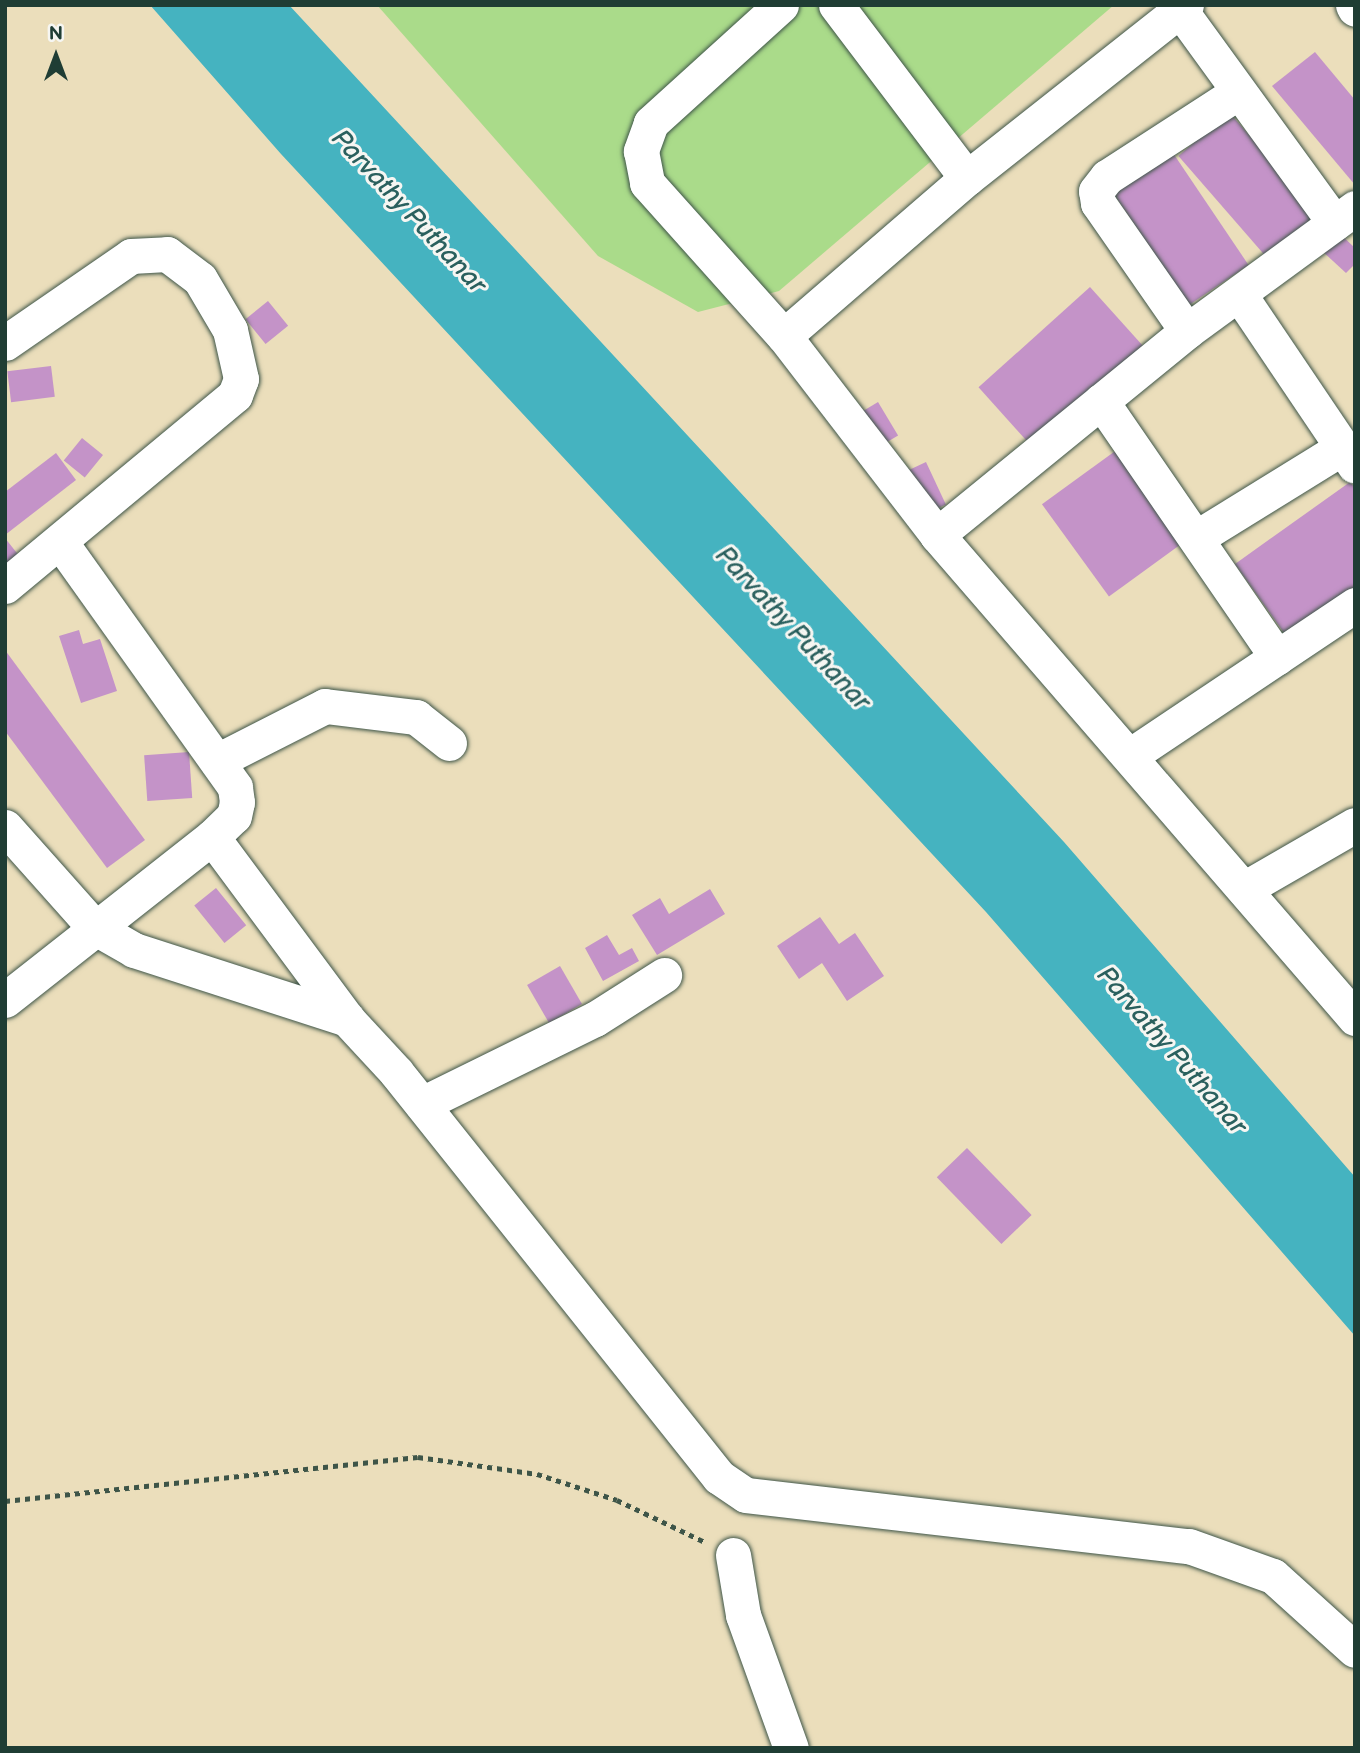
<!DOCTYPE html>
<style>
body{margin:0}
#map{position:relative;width:1360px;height:1753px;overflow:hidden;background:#ebdebb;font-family:"Balsamiq Sans",sans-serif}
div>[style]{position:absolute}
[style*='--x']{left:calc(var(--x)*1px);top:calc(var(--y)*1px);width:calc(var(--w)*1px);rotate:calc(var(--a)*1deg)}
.green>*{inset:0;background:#aadb8a}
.water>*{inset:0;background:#45b3c0}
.building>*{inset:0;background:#c493c8;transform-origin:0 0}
.path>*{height:4.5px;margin-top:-2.25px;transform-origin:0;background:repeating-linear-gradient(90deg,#3e5548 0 5px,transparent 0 10px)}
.roads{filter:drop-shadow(0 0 2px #3e5548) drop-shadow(0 0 2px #3e5548)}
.minor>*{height:35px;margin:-17.5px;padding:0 17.5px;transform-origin:17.5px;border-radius:17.5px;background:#fff}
span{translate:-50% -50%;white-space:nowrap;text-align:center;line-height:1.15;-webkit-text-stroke:6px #f6f6f2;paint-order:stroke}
.water-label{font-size:26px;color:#2a605e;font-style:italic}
.frame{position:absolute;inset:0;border:7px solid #1f3d34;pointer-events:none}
.north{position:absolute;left:21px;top:21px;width:70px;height:70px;-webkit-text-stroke:5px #f6f6f2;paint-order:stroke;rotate:0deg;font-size:19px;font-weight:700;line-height:28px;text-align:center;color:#1f3d34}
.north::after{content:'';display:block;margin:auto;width:24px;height:32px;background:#1f3d34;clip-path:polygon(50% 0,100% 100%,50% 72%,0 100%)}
</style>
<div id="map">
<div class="green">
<i style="clip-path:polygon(377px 5px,1114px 5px,779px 291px,698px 312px,598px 256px)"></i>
</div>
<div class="water">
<i style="clip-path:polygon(150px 5px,289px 5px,1064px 842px,1355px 1177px,1355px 1336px,986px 912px,281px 154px)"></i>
</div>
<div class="building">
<i style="clip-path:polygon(1315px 52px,1355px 100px,1355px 185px,1272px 86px)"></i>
<i style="left:1229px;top:112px;width:141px;height:67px;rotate:49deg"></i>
<i style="left:1173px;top:153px;width:135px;height:72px;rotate:56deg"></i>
<i style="clip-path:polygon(1338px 232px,1355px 248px,1355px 264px,1346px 273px,1321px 250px)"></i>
<i style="left:1090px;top:287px;width:81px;height:150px;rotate:48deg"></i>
<i style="left:268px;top:301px;width:32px;height:29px;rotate:51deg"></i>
<i style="left:51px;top:366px;width:31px;height:44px;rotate:83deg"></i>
<i style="left:878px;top:402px;width:39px;height:26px;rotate:59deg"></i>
<i style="left:82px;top:438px;width:27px;height:29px;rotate:39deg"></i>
<i style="left:1118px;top:449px;width:114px;height:94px;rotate:54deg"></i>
<i style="clip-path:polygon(56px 453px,76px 480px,5px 535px,5px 492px)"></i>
<i style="left:926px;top:462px;width:47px;height:27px;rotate:65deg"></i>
<i style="clip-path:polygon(1350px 482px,1355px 488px,1355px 593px,1289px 640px,1235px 564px)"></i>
<i style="clip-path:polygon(5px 538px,24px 562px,5px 576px)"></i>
<i style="clip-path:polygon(79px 630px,83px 644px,100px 639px,117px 691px,81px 703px,59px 636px)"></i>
<i style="clip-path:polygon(5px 650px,145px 840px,107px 868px,5px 731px)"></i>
<i style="left:189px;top:752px;width:46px;height:45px;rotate:86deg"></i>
<i style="left:216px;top:888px;width:48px;height:28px;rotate:51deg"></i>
<i style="clip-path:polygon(710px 889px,725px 914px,657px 955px,632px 915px,660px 898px,669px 914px)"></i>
<i style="clip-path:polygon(820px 917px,839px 944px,855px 933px,884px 976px,847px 1001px,822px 963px,799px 979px,777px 946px)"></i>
<i style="clip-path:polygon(607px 935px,619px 955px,632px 948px,639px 961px,603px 981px,585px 948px)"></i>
<i style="left:560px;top:966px;width:44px;height:38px;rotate:60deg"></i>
<i style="left:967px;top:1148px;width:93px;height:42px;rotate:46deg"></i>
</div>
<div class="path">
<i style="--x:5;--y:1501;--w:415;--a:-6.1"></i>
<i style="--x:418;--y:1457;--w:120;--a:8.1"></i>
<i style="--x:537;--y:1474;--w:84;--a:18"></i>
<i style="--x:617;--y:1500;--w:98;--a:25.5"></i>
</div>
<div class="roads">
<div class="minor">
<i style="--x:781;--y:5;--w:176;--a:137.8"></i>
<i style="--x:651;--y:123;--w:30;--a:110"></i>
<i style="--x:641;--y:151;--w:33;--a:79"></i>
<i style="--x:647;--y:183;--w:205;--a:48.2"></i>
<i style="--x:784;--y:336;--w:251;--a:52.4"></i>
<i style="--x:937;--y:535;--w:639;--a:49.13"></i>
<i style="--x:836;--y:5;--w:217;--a:52.9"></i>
<i style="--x:1353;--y:5;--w:4;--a:63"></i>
<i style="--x:1180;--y:10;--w:263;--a:54"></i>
<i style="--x:1239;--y:294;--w:207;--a:56"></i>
<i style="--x:1187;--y:331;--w:156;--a:-124.8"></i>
<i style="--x:1098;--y:203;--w:12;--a:-99"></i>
<i style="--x:1096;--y:191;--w:18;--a:-52"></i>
<i style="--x:1107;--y:177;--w:155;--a:-32.9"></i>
<i style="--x:784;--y:336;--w:242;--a:-40.8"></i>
<i style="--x:967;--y:178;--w:279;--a:-38.3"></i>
<i style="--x:5;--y:343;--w:153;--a:-34.6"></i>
<i style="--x:131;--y:256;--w:36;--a:-3"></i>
<i style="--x:167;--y:254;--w:41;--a:37.1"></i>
<i style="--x:200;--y:279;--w:59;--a:59.5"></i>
<i style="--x:230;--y:330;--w:50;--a:77.3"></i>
<i style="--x:241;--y:379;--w:17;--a:111"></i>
<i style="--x:235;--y:395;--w:299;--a:140.3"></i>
<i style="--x:1101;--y:401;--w:311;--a:55.5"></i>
<i style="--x:937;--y:535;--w:323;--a:-39.2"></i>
<i style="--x:1187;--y:331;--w:208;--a:-36.2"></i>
<i style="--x:1196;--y:538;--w:172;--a:-31.7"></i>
<i style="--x:1131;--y:755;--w:270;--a:-33.8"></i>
<i style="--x:217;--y:761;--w:121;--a:-27"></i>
<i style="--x:325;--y:706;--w:92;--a:6.9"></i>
<i style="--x:416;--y:717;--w:42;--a:38.2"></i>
<i style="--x:5;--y:827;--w:134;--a:48.3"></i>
<i style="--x:94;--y:927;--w:46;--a:29.9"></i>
<i style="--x:134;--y:950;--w:224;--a:17.9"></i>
<i style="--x:347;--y:1019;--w:72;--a:47.2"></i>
<i style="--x:396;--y:1072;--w:518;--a:51.43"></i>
<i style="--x:719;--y:1477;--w:32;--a:34"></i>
<i style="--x:746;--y:1495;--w:446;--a:6.6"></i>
<i style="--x:1189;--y:1546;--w:89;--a:19.7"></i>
<i style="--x:1273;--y:1576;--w:110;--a:42.1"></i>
<i style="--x:212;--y:837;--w:227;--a:53.4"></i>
<i style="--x:1244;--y:889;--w:128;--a:-30"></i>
<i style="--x:5;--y:1000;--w:263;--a:-38.2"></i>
<i style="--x:212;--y:837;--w:30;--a:-44"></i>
<i style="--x:234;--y:816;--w:14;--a:-78"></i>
<i style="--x:237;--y:802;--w:15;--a:-98"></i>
<i style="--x:235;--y:787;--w:300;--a:-125.5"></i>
<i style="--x:422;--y:1104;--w:193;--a:-26.2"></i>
<i style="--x:595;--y:1019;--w:82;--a:-32.5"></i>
<i style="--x:733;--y:1555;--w:61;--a:80.5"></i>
<i style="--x:743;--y:1615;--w:141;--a:70.2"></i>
</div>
</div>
<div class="water-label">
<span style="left:408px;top:212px;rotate:47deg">Parvathy Puthanar</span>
<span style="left:792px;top:629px;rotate:47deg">Parvathy Puthanar</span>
<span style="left:1171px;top:1051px;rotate:49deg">Parvathy Puthanar</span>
</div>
<div class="frame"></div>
<div class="north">N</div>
</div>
